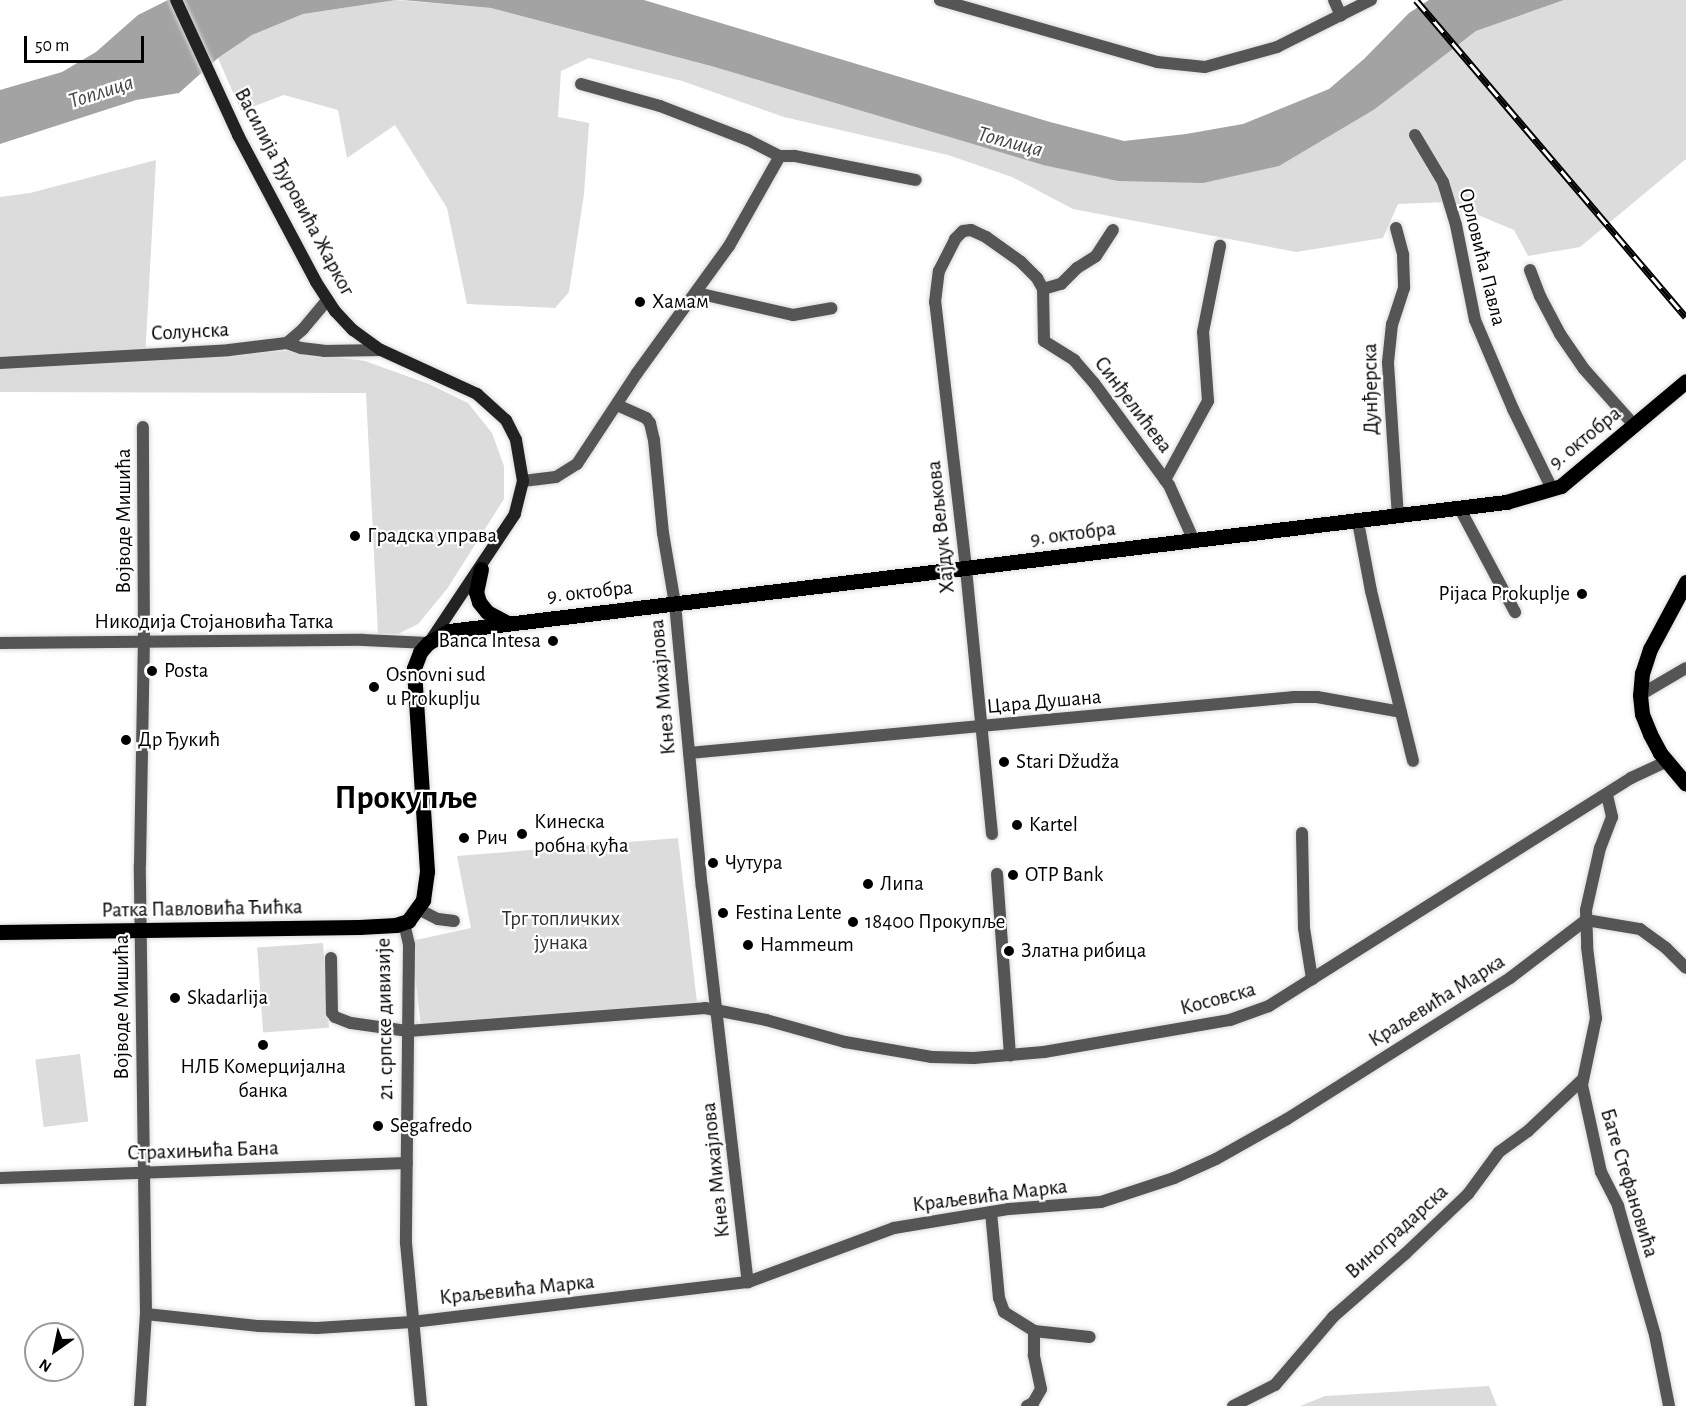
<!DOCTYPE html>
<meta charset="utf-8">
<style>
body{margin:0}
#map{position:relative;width:1686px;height:1406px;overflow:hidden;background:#fff;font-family:"Alegreya Sans",sans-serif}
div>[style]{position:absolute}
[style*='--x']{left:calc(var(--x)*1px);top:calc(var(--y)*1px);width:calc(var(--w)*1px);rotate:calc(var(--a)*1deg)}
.green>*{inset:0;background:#dcdcdc;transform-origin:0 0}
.water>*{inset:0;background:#a3a3a3}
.roads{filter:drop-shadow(0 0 2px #dbdbdb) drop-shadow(0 0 2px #dbdbdb)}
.minor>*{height:12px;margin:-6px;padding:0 6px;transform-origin:6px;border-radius:6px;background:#555}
.secondary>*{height:12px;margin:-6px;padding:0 6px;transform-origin:6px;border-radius:6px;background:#222}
.primary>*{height:15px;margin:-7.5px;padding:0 7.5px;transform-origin:7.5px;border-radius:7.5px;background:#000}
.rail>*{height:7px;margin-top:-3.5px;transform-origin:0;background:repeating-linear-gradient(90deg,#fff 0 14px,#000 0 28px);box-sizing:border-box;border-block:2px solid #000}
.dots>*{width:16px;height:16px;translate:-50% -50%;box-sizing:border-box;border:3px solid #fff;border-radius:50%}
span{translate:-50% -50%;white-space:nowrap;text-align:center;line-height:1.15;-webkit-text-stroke:4.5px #fff;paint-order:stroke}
.street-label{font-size:21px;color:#000}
.poi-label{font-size:21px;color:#000}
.left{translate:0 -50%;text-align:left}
.right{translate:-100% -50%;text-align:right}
.park-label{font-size:21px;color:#333}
.water-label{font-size:22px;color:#444;font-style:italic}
.town-label{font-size:33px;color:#000;font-weight:700}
.north{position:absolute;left:24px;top:1322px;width:60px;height:60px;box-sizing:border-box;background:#fff;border:2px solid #999;border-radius:50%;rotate:213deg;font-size:16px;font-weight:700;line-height:24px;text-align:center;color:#000}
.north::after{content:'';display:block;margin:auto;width:21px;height:27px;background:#000;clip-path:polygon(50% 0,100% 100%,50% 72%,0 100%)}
.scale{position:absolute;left:24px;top:36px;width:120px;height:27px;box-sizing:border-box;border:3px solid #000;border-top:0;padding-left:8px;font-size:18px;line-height:21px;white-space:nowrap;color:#000;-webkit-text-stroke:4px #fff;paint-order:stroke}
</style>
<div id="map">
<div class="green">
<i style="clip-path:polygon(396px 0,491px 8px,711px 66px,1043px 165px,1375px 109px,1476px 31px,1564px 0,1686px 0,1686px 159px,1580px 247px,1528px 256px,1514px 230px,1447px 202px,1398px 204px,1383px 238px,1296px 252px,1073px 209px,1012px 177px,948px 155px,784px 117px,682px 81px,589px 58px,561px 71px,558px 117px,589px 123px,584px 194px,569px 292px,555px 308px,467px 304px,447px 208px,395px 125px,347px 158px,338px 110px,284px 95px,241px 111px,218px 58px,252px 35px,303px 14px)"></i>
<i style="clip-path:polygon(156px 160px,145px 359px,288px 351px,365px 361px,429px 384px,468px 403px,492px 433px,504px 466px,504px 499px,447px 589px,418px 624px,398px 634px,378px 634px,366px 393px,0 392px,0 197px,30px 193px)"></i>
<i style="clip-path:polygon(678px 838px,697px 1003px,421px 1026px,411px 941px,471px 928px,457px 856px)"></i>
<i style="left:323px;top:943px;width:85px;height:66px;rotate:86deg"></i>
<i style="left:80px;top:1054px;width:68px;height:45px;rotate:83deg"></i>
<i style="clip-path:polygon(1489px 1386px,1497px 1406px,1300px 1406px,1325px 1396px)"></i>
</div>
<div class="water">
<i style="clip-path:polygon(168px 0,396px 0,303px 14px,252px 35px,218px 58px,179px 93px,136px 100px,0 144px,0 90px,62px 72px,96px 52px,138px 15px)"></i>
<i style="clip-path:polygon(402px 0,644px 0,1050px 122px,1124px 141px,1186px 134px,1243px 124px,1329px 89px,1364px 59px,1409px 13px,1429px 0,1564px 0,1476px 31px,1375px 109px,1279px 166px,1203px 183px,1118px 181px,1043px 165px,711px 66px,491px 8px)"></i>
</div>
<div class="roads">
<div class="minor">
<i style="--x:940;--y:0;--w:226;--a:15.9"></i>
<i style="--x:1157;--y:62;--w:48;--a:5.9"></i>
<i style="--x:1205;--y:67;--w:75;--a:-15.5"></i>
<i style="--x:1277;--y:47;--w:105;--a:-26.6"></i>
<i style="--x:1334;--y:0;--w:17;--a:66"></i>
<i style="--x:581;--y:84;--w:82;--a:15.6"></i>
<i style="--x:660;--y:106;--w:94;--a:21.1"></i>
<i style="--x:748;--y:140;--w:36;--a:27"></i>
<i style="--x:780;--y:156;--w:15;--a:0"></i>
<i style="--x:795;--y:156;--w:123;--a:11.2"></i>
<i style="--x:1415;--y:135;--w:55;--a:59.2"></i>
<i style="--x:1443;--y:182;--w:45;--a:73.2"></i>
<i style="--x:1456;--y:225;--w:97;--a:78.7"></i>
<i style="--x:1475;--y:320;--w:97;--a:66.9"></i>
<i style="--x:1513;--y:409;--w:89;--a:64"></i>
<i style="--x:1396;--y:228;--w:28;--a:75"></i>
<i style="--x:1403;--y:255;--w:33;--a:88"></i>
<i style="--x:1404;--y:288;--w:38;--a:108"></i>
<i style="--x:1392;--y:324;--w:39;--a:96"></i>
<i style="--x:1388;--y:363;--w:153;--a:86.3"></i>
<i style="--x:1530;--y:270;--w:28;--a:69"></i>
<i style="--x:1540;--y:296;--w:43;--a:62.2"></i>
<i style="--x:1560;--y:334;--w:42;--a:55.6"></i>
<i style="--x:1584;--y:369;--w:75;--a:48.2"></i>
<i style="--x:1043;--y:289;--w:19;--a:-16"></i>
<i style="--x:1061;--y:284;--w:23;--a:-45"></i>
<i style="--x:1077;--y:268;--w:22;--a:-32"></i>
<i style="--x:1096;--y:256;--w:31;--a:-57"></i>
<i style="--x:697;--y:293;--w:98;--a:12.9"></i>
<i style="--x:793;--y:315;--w:39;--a:-10"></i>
<i style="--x:287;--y:343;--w:21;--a:-41"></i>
<i style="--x:303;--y:329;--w:38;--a:-50"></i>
<i style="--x:0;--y:363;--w:229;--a:-3.2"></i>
<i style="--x:229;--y:350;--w:58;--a:-6.9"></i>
<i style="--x:287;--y:343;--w:15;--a:20"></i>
<i style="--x:301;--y:348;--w:23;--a:7"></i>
<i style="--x:324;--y:351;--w:57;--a:-1"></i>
<i style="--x:617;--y:405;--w:32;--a:24"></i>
<i style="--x:646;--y:418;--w:6;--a:51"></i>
<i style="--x:650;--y:423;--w:17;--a:77"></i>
<i style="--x:654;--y:440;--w:93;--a:84.5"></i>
<i style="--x:663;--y:533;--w:72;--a:80.4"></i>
<i style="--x:675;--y:604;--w:284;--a:84.6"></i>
<i style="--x:702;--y:887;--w:398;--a:83.4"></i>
<i style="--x:1165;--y:480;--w:90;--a:-61.4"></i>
<i style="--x:1208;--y:401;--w:69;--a:-94.1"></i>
<i style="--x:1203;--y:332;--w:88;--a:-78.8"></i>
<i style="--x:523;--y:481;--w:33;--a:-7"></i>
<i style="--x:556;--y:477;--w:25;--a:-32"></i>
<i style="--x:577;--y:464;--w:109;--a:-56.6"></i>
<i style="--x:637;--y:373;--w:157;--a:-54.1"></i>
<i style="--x:729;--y:246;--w:103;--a:-60.5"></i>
<i style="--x:1460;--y:509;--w:117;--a:61.9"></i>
<i style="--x:1358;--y:522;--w:70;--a:79.3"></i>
<i style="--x:1371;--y:591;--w:175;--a:76.1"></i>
<i style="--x:0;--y:643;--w:363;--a:-0.5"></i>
<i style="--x:363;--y:640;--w:65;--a:2.6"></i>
<i style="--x:1640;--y:695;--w:53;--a:-30.4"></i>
<i style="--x:689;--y:753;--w:608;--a:-5.29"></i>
<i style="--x:1294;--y:697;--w:23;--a:0"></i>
<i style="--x:1317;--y:697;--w:85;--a:10.1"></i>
<i style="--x:1607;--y:795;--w:23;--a:77"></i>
<i style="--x:1612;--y:817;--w:33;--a:111"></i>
<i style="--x:1600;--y:848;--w:64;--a:102.7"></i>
<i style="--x:1586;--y:910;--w:37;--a:88"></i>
<i style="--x:1587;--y:947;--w:72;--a:82.8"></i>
<i style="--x:1596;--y:1018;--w:68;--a:101.8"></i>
<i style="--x:1582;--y:1085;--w:89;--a:77.7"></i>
<i style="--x:1601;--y:1172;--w:38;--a:63"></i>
<i style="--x:1618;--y:1206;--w:134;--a:74"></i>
<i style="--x:1655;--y:1335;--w:72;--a:78.8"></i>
<i style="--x:1302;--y:833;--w:95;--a:88.8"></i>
<i style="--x:1304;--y:928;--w:52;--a:81.1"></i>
<i style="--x:992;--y:834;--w:267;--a:-95.6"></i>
<i style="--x:966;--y:568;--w:268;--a:-96.6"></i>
<i style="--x:935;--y:302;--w:31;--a:-83"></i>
<i style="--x:939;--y:271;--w:36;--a:-63"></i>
<i style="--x:955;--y:239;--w:11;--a:-45"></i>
<i style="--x:963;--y:231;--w:8;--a:-7"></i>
<i style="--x:971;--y:230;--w:17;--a:25"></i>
<i style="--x:986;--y:237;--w:43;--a:35.5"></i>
<i style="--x:1021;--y:262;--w:23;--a:45"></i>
<i style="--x:1037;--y:278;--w:13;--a:61"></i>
<i style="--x:1043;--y:289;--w:52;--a:88.9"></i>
<i style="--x:1044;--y:341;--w:36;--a:32"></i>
<i style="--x:1074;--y:360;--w:30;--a:49"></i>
<i style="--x:1094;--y:383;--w:127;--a:53.7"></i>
<i style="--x:1169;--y:485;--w:61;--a:65.9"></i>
<i style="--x:997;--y:874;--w:182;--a:85.9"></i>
<i style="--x:418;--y:909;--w:22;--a:27"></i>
<i style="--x:438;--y:919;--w:16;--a:7"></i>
<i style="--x:404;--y:923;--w:23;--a:77"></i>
<i style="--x:409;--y:945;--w:298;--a:90.6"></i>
<i style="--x:406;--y:1243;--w:164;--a:84.7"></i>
<i style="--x:331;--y:958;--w:55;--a:89"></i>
<i style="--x:332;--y:1013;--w:5;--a:53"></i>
<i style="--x:335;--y:1017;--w:17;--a:21"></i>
<i style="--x:351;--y:1023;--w:58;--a:8"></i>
<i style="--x:408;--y:1031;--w:298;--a:-4.4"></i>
<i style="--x:705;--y:1008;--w:62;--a:11.1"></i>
<i style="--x:766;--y:1020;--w:82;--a:15.6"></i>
<i style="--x:845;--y:1042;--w:88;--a:9.8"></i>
<i style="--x:932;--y:1057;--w:42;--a:1.4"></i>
<i style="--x:974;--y:1058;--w:70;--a:-4.9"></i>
<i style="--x:1044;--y:1052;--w:189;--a:-9.8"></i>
<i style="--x:1230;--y:1020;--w:41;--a:-19.7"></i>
<i style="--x:1269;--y:1006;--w:428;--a:-32.2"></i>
<i style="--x:1631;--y:778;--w:40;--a:-25"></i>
<i style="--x:0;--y:1178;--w:407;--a:-2.1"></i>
<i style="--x:991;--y:1212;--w:86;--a:84.7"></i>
<i style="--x:999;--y:1298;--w:15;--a:70"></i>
<i style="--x:1004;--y:1312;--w:36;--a:32"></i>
<i style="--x:1034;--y:1331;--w:56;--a:6.1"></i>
<i style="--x:146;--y:1314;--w:114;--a:6.1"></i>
<i style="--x:259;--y:1326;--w:58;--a:2"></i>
<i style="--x:317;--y:1328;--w:95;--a:-3.6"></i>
<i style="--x:412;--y:1322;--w:338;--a:-6.8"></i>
<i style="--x:748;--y:1282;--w:156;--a:-20.3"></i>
<i style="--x:894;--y:1228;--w:117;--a:-9.4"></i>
<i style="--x:1009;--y:1209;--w:92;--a:-4.4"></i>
<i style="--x:1101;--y:1202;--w:77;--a:-18.2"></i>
<i style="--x:1174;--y:1178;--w:46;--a:-24.3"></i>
<i style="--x:1216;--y:1159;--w:81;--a:-29.4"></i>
<i style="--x:1287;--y:1119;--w:264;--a:-32.3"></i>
<i style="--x:1510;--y:978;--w:96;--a:-37.3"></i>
<i style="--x:1586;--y:920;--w:55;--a:9.5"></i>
<i style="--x:1640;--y:929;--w:32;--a:36"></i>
<i style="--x:1666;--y:948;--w:28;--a:45"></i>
<i style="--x:140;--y:1406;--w:92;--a:-86.3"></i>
<i style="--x:146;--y:1314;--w:449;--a:-90.8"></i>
<i style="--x:140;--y:865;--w:223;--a:-89"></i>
<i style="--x:144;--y:642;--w:215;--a:-90.3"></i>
<i style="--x:1027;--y:1406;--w:7;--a:-27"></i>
<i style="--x:1033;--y:1403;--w:16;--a:-60"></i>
<i style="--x:1041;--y:1389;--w:35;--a:-102"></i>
<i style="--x:1034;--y:1355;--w:24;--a:-90"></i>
<i style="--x:1233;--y:1406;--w:47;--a:-26.6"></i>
<i style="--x:1275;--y:1385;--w:89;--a:-49.5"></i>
<i style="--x:1333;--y:1317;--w:96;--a:-41.2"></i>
<i style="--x:1405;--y:1254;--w:87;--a:-43.6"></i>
<i style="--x:1468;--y:1194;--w:52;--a:-53.6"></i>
<i style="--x:1499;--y:1152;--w:36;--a:-36"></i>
<i style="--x:1528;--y:1131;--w:74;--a:-43.4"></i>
</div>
<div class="secondary">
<i style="--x:176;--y:0;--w:149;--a:65.3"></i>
<i style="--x:238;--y:135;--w:166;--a:62"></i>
<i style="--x:316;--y:282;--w:35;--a:57"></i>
<i style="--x:335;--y:311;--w:26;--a:47"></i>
<i style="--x:353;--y:330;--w:34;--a:36"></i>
<i style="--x:381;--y:350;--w:106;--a:24.6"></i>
<i style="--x:477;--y:394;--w:39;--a:42"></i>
<i style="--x:506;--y:420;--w:22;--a:63"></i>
<i style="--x:516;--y:440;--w:42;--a:80.3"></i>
<i style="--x:523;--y:481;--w:34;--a:104"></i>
<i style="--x:515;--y:514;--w:151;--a:123.7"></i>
</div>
<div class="primary">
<i style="--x:481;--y:569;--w:24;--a:102"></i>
<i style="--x:476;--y:592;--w:10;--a:73"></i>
<i style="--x:479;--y:602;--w:13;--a:51"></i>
<i style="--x:487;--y:612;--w:24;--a:28"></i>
<i style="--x:1686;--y:582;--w:76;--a:118.2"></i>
<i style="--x:1650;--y:649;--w:25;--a:108"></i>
<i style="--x:1642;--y:673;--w:22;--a:95"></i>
<i style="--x:1640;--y:695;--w:19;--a:84"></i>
<i style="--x:1642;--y:714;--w:22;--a:68"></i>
<i style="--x:1650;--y:734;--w:21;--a:62"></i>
<i style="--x:1660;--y:753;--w:40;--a:50"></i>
<i style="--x:0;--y:932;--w:359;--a:-0.8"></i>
<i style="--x:359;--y:927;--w:37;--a:-3"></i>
<i style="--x:396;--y:925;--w:13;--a:-18"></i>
<i style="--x:408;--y:921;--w:26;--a:-54"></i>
<i style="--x:423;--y:900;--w:29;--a:-82"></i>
<i style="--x:427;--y:871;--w:203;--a:-93.7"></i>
<i style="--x:414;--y:668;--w:17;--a:-69"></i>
<i style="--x:420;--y:652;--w:12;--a:-48"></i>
<i style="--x:428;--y:643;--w:24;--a:-30"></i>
<i style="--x:449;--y:631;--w:1065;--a:-6.96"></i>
<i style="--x:1506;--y:502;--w:57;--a:-16.2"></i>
<i style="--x:1561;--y:486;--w:163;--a:-40"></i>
</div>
</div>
<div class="rail">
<i style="--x:1416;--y:0;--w:416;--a:49.6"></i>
</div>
<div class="dots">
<i style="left:640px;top:302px;background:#000"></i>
<i style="left:355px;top:536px;background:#000"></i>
<i style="left:1582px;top:594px;background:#000"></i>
<i style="left:553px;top:641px;background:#000"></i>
<i style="left:152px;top:671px;background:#000"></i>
<i style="left:374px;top:687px;background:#000"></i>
<i style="left:126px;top:740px;background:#000"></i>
<i style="left:1004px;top:762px;background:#000"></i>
<i style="left:1017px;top:825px;background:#000"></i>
<i style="left:522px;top:834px;background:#000"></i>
<i style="left:464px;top:838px;background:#000"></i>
<i style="left:713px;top:863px;background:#000"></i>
<i style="left:1013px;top:875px;background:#000"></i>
<i style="left:868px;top:884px;background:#000"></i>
<i style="left:723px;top:913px;background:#000"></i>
<i style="left:853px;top:922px;background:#000"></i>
<i style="left:748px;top:945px;background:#000"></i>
<i style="left:1009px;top:951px;background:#000"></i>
<i style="left:175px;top:998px;background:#000"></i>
<i style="left:263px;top:1045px;background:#000"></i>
<i style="left:378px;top:1126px;background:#000"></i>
</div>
<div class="street-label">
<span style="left:294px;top:192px;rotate:62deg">Василија Ђуровића Жарког</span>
<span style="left:1482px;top:257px;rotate:76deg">Орловића Павла</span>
<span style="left:190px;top:332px;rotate:-3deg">Солунска</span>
<span style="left:1371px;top:389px;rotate:-91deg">Дунђерска</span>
<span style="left:1133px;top:405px;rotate:53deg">Синђелићева</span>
<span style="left:1585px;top:438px;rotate:-39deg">9. октобра</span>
<span style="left:124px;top:521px;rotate:-90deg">Војводе Мишића</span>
<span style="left:941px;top:527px;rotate:-96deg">Хајдук Вељкова</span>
<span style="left:1073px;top:534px;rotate:-7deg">9. октобра</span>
<span style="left:590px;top:592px;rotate:-6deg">9. октобра</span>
<span style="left:214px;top:622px">Никодија Стојановића Татка</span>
<span style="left:663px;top:687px;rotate:-95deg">Кнез Михајлова</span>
<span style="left:1044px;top:702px;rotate:-5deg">Цара Душана</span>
<span style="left:202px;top:909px;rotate:-1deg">Ратка Павловића Ћићка</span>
<span style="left:1218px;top:999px;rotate:-15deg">Косовска</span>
<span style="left:1437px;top:1001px;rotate:-32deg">Краљевића Марка</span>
<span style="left:122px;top:1007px;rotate:-90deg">Војводе Мишића</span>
<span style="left:385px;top:1019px;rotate:-91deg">21. српске дивизије</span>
<span style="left:203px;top:1151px;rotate:-2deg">Страхињића Бана</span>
<span style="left:716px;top:1170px;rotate:-96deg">Кнез Михајлова</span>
<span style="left:1629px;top:1183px;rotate:73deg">Бате Стефановића</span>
<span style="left:990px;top:1196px;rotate:-7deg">Краљевића Марка</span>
<span style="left:1397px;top:1232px;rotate:-42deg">Виноградарска</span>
<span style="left:517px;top:1290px;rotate:-6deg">Краљевића Марка</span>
</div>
<div class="poi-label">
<span class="left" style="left:652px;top:302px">Хамам</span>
<span class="left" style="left:367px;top:536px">Градска управа</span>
<span class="right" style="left:1570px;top:594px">Pijaca Prokuplje</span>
<span class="right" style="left:541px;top:641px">Banca Intesa</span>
<span class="left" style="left:164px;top:671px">Posta</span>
<span class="left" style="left:386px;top:687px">Osnovni sud<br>u Prokuplju</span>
<span class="left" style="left:138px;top:740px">Др Ђукић</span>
<span class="left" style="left:1016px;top:762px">Stari Džudža</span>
<span class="left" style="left:534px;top:834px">Кинеска<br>робна кућа</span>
<span class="left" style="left:1029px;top:825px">Kartel</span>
<span class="left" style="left:476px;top:838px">Рич</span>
<span class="left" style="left:725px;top:863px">Чутура</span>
<span class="left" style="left:1025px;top:875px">OTP Bank</span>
<span class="left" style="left:880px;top:884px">Липа</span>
<span class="left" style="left:735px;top:913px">Festina Lente</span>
<span class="left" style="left:865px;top:922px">18400 Прокупље</span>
<span class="left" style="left:760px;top:945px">Hammeum</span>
<span class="left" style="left:1021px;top:951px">Златна рибица</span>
<span class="left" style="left:187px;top:998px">Skadarlija</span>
<span style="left:263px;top:1079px">НЛБ Комерцијална<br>банка</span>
<span class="left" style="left:390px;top:1126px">Segafredo</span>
</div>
<div class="park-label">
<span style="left:561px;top:931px">Трг топличких<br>јунака</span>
</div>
<div class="water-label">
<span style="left:101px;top:92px;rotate:-18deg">Топлица</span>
<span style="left:1010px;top:142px;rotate:15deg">Топлица</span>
</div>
<div class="town-label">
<span style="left:406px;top:799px">Прокупље</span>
</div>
<div class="north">N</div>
<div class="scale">50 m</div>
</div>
